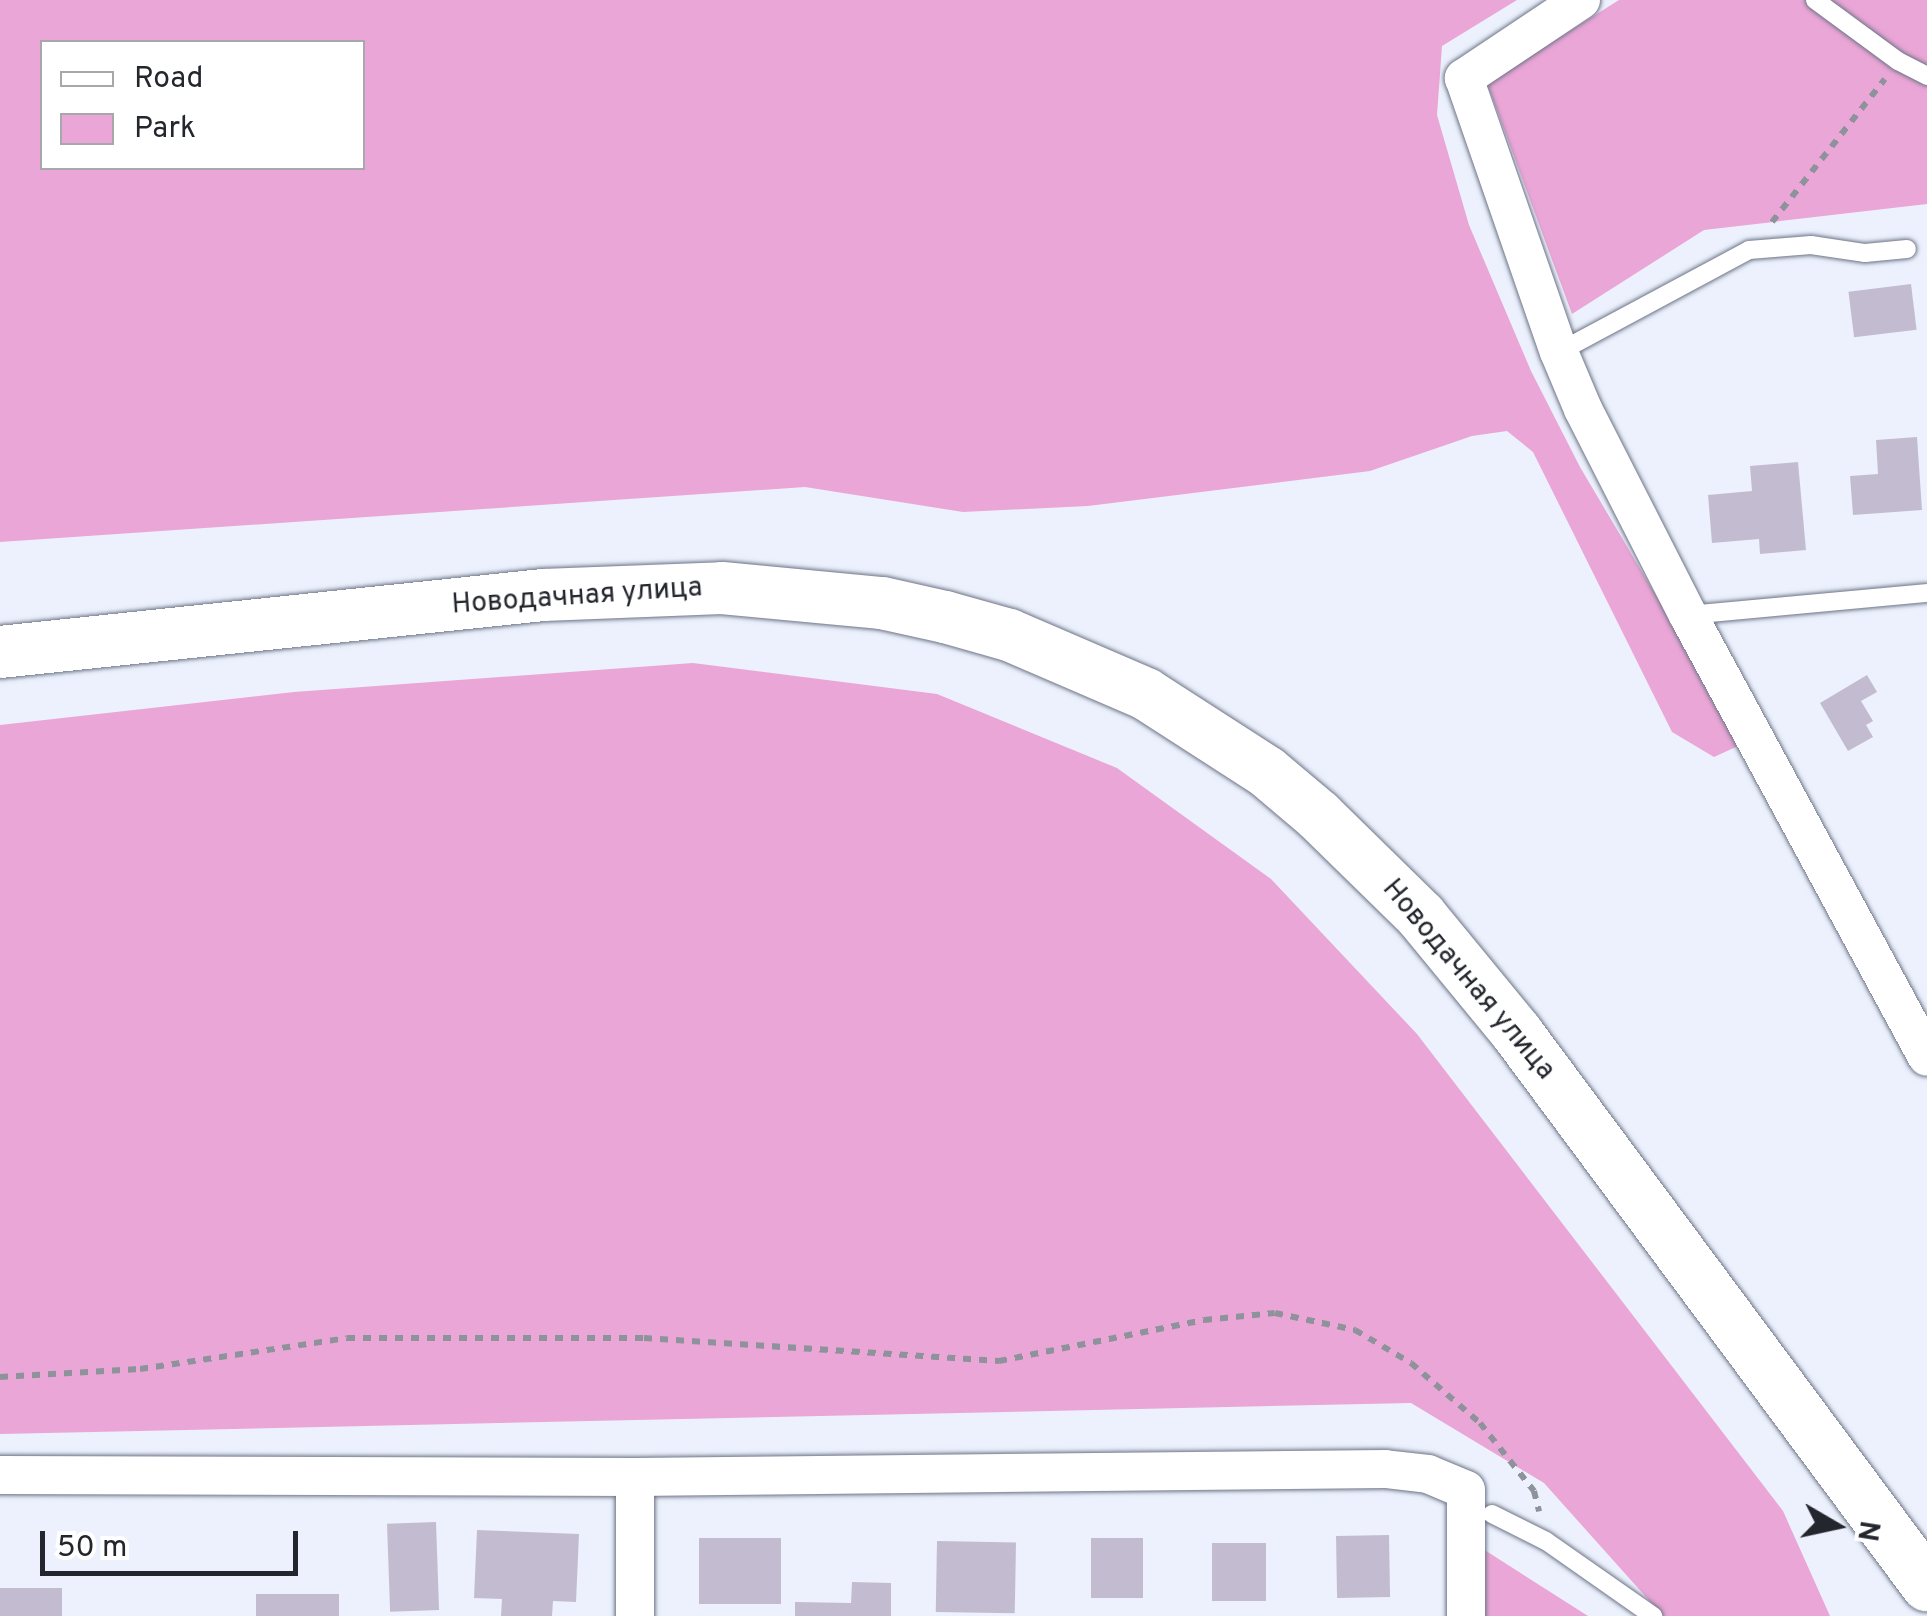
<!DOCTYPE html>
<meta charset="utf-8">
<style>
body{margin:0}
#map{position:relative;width:1927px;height:1616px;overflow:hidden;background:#ecf1fd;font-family:Overpass,sans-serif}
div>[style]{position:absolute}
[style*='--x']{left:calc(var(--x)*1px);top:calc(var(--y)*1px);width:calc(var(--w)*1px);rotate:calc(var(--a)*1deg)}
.green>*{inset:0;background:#eaa6d6}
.building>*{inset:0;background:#c3bcd0;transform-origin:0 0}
.path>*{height:6px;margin-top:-3px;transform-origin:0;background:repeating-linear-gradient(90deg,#8e929b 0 8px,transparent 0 16px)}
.roads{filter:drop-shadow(0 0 2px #6d7486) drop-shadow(0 0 2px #6d7486)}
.lane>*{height:18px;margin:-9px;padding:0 9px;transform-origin:9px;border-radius:9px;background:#fff}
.street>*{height:38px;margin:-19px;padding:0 19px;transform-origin:19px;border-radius:19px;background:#fff}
.secondary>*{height:52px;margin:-26px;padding:0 26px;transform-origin:26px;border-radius:26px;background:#fff}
span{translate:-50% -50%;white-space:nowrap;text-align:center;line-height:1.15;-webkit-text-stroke:8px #fff;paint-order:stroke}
.street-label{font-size:28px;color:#23262d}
.legend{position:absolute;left:40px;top:40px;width:325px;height:130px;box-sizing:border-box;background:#fff;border:2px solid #a7a8ab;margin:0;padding:12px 18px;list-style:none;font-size:30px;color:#23262d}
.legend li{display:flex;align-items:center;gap:20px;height:50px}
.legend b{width:50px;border:2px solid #a7a8ab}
.north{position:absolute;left:1787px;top:1476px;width:100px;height:100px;-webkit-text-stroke:8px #fff;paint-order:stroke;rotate:99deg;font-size:28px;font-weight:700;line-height:40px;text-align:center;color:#23262d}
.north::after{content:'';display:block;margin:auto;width:35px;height:45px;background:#23262d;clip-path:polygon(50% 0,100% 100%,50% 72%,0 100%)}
.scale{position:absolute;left:40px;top:1531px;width:258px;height:45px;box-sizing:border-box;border:5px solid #23262d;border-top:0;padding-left:12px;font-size:30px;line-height:35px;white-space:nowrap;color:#23262d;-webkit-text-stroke:8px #fff;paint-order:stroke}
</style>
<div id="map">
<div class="green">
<i style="clip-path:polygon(evenodd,0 0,1517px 0,1442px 46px,1437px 115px,1469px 225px,1531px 371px,1580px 467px,1703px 675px,1738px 746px,1714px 757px,1672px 732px,1533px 452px,1507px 431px,1472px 436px,1370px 471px,1088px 506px,963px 512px,805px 487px,0 542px,0 0,42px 42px,362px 42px,362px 168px,42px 168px,42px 42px)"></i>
<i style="clip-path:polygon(1619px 0,1927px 0,1927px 204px,1704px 230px,1572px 314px,1487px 83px)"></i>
<i style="clip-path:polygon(693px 663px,937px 694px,1117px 768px,1271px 879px,1417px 1034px,1783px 1511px,1830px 1616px,1663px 1616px,1544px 1483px,1411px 1403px,0 1434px,0 725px,294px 692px)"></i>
<i style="clip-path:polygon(1469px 1540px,1588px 1616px,1469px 1616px)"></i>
</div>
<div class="building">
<i style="left:1911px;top:284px;width:46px;height:63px;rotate:83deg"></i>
<i style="clip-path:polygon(1917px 437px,1922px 510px,1853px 515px,1850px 476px,1878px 474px,1876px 440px)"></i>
<i style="clip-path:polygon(1798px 462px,1806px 550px,1760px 554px,1759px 539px,1712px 543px,1708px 495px,1752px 491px,1750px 466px)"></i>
<i style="clip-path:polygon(1867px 675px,1877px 692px,1861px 701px,1873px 721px,1866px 725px,1873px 737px,1848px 751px,1820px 703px)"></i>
<i style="left:436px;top:1522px;width:88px;height:49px;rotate:88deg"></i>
<i style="clip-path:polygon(477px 1530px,579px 1534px,576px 1602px,553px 1601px,552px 1616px,501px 1616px,502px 1599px,474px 1598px)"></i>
<i style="left:1389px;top:1535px;width:62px;height:53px;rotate:89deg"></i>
<i style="left:781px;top:1538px;width:66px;height:82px;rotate:90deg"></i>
<i style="left:1091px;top:1538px;width:52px;height:60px"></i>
<i style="left:937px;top:1541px;width:79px;height:71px;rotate:1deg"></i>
<i style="left:1212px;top:1543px;width:54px;height:58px"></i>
<i style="clip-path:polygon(852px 1582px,891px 1583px,891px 1616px,795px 1616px,795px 1602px,851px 1603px)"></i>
<i style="left:62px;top:1588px;width:28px;height:62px;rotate:90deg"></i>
<i style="left:256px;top:1594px;width:83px;height:22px"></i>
</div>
<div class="path">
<i style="--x:1772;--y:222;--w:182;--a:-51.7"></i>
<i style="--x:0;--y:1377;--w:140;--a:-3.3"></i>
<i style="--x:140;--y:1369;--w:209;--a:-8.5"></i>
<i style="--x:347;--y:1338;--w:297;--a:0"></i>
<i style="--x:644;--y:1338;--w:356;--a:3.7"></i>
<i style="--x:999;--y:1361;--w:209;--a:-11.3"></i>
<i style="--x:1204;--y:1320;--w:71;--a:-5.6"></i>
<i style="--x:1275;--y:1313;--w:82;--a:12"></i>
<i style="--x:1355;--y:1330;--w:65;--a:30.5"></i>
<i style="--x:1411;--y:1363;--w:91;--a:41"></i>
<i style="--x:1480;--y:1423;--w:87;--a:51.5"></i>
<i style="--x:1534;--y:1491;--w:21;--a:76"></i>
</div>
<div class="roads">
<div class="lane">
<i style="--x:1815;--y:0;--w:103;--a:36.3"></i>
<i style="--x:1898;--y:61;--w:33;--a:27"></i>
<i style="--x:1559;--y:352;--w:216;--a:-28.2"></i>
<i style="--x:1749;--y:250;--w:62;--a:-4.6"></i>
<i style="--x:1811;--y:245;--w:55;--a:8.4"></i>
<i style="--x:1865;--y:253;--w:42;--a:-5.4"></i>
<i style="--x:1689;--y:615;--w:239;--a:-5.3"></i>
<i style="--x:1492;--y:1514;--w:60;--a:26.6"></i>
<i style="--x:1546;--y:1541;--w:131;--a:35"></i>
</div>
<div class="street">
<i style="--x:1581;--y:0;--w:141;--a:146.3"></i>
<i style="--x:1464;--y:78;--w:290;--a:70.9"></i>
<i style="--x:1559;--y:352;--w:62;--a:67.2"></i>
<i style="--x:1583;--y:409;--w:231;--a:63"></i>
<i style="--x:1688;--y:615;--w:502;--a:61.6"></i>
<i style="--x:0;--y:1475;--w:635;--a:0.18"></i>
<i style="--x:635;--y:1477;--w:750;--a:-0.61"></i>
<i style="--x:1385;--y:1469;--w:43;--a:6.6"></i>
<i style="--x:1428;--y:1474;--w:41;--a:22.8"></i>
<i style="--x:1466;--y:1490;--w:126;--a:90"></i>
<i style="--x:635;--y:1477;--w:139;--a:90"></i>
</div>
<div class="secondary">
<i style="--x:0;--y:652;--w:546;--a:-5.99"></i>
<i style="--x:543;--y:595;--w:179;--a:-2.2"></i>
<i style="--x:722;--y:588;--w:161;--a:5.4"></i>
<i style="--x:882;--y:603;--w:65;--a:12.5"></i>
<i style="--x:945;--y:617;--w:66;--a:15.7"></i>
<i style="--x:1009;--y:635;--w:149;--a:23.3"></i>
<i style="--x:1146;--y:694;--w:144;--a:32.8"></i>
<i style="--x:1267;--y:772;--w:68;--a:40.2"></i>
<i style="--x:1319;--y:816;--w:143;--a:44.4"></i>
<i style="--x:1421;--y:916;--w:151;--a:50.6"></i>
<i style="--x:1517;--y:1033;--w:688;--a:53.4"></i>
</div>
</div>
<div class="street-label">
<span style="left:577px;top:597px;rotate:-4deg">Новодачная улица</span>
<span style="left:1468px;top:980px;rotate:50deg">Новодачная улица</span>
</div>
<ul class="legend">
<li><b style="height:12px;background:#fff"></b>Road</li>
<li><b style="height:28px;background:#eaa6d6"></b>Park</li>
</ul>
<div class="north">N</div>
<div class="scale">50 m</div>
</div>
